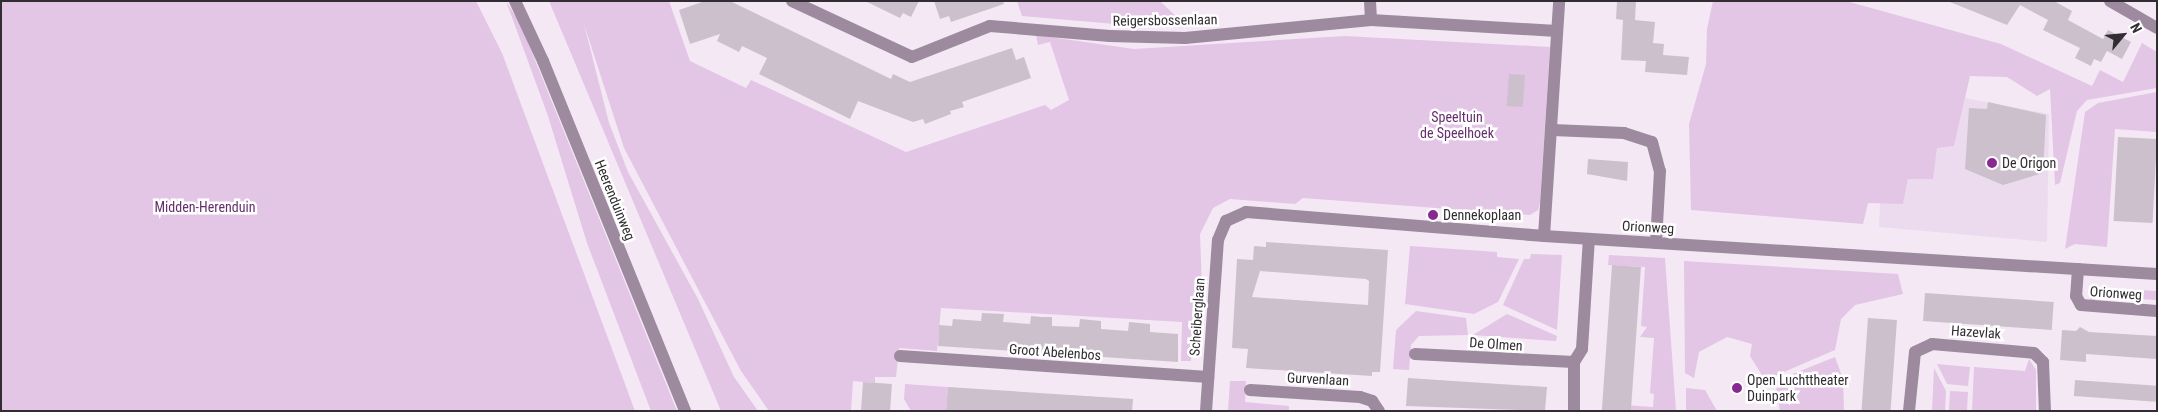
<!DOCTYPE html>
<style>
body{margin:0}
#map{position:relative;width:2158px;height:412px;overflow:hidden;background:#f4e8f5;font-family:"Roboto Condensed",sans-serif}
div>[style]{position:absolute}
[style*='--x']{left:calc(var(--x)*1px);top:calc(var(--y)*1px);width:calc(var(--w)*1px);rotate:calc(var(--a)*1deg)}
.built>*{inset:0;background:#ecdbee}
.green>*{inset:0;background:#e3c5e5;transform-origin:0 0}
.building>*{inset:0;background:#ccc0cc;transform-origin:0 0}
.minor>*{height:12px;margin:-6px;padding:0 6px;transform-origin:6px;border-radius:6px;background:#9d8a9f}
.dots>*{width:14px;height:14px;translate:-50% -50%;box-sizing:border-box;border:2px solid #fff;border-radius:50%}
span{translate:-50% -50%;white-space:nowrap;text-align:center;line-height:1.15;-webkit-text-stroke:5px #fff;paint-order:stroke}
.street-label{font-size:14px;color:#312d32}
.park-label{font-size:14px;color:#652f6b}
.poi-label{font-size:14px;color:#312d32}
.left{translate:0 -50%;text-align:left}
.frame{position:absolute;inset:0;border:2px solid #312d32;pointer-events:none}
.north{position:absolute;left:2098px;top:10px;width:50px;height:50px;-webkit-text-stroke:4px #fff;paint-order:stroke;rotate:62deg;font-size:14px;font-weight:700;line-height:20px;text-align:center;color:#312d32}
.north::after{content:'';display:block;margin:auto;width:18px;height:22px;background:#312d32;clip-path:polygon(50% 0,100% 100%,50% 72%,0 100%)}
</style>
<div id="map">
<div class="built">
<i style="clip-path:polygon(1965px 98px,2049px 114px,2047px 242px,1879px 227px,1880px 203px,1903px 204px,1908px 179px,1933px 179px,1937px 147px,1954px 146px)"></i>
</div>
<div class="green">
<i style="clip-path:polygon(1px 1px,476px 1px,502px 53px,635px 411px,1px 411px)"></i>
<i style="clip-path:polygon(506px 1px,520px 23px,677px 411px,651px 411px,587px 243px,548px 116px)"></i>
<i style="clip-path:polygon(549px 1px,669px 1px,690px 61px,746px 88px,751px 80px,906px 152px,1045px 105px,1051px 110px,1069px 100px,1050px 42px,1038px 45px,1036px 35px,1134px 49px,1345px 36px,1550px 47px,1540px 202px,1538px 210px,1530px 215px,1303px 198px,1295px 204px,1230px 199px,1213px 208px,1200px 234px,1202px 288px,1196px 295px,1191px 361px,1181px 361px,1182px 322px,941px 308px,937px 351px,899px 348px,896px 377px,875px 377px,875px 383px,853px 381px,851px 411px,769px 411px,741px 371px,624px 148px,584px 24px,609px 123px,628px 172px,698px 299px,734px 377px,758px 411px,721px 411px)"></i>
<i style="clip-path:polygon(1017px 1px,1160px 1px,1184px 24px,1115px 24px,1022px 16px)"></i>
<i style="clip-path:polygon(1713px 1px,1846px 1px,2001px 44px,2092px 86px,2100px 70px,2123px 82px,2142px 43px,2157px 52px,2157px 88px,2087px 100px,2077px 111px,2060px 183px,2055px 185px,2050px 89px,2037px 96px,2007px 77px,1970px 76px,1954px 146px,1937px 148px,1933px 179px,1908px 179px,1903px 204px,1868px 203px,1863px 224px,1691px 210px,1689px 124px,1706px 64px,1707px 29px)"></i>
<i style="clip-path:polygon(2157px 92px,2157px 132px,2115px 129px,2107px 247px,2075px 244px,2065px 249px,2085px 112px,2098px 103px)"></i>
<i style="clip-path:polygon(1410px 246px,1497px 252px,1497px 257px,1519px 259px,1498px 302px,1474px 314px,1405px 304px)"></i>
<i style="clip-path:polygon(1531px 254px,1562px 255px,1557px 330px,1503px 305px,1524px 259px,1530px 259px)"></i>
<i style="clip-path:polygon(1609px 255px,1665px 258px,1676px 411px,1609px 411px,1609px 404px,1653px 407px,1654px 394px,1650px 393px,1654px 338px,1640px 337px,1647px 327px,1641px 326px,1645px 267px,1608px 265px)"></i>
<i style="clip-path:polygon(1684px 261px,1898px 274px,1903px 294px,1855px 305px,1841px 319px,1835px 350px,1765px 380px,1750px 356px,1752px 344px,1727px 337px,1699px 352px,1694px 378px,1685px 373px)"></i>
<i style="clip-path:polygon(2091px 287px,2157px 291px,2157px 300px,2101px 297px,2090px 301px)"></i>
<i style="clip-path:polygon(1416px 311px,1466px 318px,1468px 335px,1419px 336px,1411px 345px,1409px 370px,1393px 369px,1396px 330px)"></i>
<i style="clip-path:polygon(1507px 314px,1557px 336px,1556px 341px,1473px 335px)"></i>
<i style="clip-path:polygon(1835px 357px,1843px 379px,1844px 411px,1780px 411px,1775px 381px)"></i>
<i style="clip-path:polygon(2029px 359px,2036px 370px,2036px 411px,1972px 411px,1974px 367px,2025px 371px)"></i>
<i style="clip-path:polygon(1937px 364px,1970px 367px,1968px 386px,1947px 384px)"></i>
<i style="clip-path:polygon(1934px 368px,1946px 391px,1945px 411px,1932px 411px)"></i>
<i style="clip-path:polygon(1230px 381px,1246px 381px,1245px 402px,1289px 406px,1289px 411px,1228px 411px)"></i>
<i style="clip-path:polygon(905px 384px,948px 387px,946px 411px,911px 411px,904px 399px)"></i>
<i style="clip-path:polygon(1686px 388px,1705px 390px,1717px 411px,1686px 411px)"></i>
<i style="left:1950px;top:391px;width:18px;height:20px;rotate:3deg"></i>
</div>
<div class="building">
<i style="clip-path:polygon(705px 1px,730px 1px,891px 79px,893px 74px,910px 82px,1012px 48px,1016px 60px,1024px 57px,1031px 78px,962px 102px,964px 107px,950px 111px,951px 114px,925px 124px,923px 119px,913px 122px,858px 101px,850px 119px,759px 74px,767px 58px,742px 46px,739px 52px,717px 41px,720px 34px,690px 44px,679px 10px)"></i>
<i style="clip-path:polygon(865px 1px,919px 1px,911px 17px,903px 13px,900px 18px)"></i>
<i style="clip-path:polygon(934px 1px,1003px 1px,1004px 4px,951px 22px,949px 16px,940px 19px)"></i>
<i style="clip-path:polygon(1617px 1px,1636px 1px,1635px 20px,1655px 22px,1653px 43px,1664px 44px,1663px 55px,1689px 57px,1687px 75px,1645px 72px,1646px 61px,1621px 60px,1623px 20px,1616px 19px)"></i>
<i style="clip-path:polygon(2054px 1px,2072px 11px,2068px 20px,2103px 39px,2108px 30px,2131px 42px,2122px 59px,2107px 51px,2101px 62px,2094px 59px,2091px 66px,2075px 58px,2080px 48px,2043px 30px,2048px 20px,2020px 5px,2007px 25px,1950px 2px)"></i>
<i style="left:1509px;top:74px;width:16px;height:32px;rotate:4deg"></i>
<i style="clip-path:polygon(1988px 102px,2046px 115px,2043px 173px,2003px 185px,1965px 169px,1969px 108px,1987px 109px)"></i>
<i style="left:2118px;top:137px;width:39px;height:84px;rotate:3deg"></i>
<i style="clip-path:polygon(1588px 159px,1628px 162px,1627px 181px,1587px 174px)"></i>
<i style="clip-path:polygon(evenodd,1266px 242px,1388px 250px,1380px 372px,1372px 372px,1372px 376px,1246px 368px,1248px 349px,1232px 348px,1237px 259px,1253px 260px,1254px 246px,1266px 247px,1266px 242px,1260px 271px,1366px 279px,1369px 281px,1368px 305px,1252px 297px,1260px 271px)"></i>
<i style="left:1612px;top:265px;width:29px;height:146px;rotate:4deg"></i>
<i style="left:1925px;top:293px;width:129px;height:28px;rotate:4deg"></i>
<i style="clip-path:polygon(982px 313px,1004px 314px,1003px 322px,1030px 324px,1031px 316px,1041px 317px,1052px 317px,1052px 326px,1079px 327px,1080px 319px,1101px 321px,1101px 329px,1128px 331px,1129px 322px,1150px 324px,1150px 332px,1178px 334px,1178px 362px,938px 346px,939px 325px,952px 326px,953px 319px,981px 321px)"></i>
<i style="left:1868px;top:318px;width:29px;height:93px;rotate:4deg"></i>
<i style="clip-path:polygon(2080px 327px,2089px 332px,2157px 336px,2157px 359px,2086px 354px,2086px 362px,2060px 360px,2062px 330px,2076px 331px)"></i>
<i style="clip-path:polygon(1408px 378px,1547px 387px,1545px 411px,1406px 406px)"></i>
<i style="left:2075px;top:380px;width:82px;height:16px;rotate:4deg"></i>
<i style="left:863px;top:382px;width:29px;height:29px;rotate:4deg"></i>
<i style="clip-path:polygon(948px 387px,1133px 399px,1132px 411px,946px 411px)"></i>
</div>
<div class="minor">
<i style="--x:515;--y:1;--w:66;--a:65"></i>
<i style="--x:543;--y:61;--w:378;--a:67.9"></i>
<i style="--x:792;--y:1;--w:132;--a:25"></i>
<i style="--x:912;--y:57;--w:84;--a:-21.7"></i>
<i style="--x:990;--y:26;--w:120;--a:4.8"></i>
<i style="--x:1110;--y:36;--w:75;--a:1.5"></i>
<i style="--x:1185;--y:38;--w:187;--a:-5.5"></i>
<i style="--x:1371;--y:20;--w:186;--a:3.4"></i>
<i style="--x:1370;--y:1;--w:19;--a:87"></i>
<i style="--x:2110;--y:1;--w:54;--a:29.9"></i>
<i style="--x:1553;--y:130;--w:71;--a:2.4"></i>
<i style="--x:1624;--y:133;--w:29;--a:18"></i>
<i style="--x:1652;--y:142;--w:30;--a:75"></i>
<i style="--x:1660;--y:171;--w:72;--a:93.2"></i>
<i style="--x:1544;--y:236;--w:235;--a:-86.3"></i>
<i style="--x:2078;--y:269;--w:27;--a:94"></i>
<i style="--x:2076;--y:296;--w:10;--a:61"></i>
<i style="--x:2081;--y:305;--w:76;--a:4.5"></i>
<i style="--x:1415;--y:354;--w:159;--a:2.9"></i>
<i style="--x:1574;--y:362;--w:15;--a:-58"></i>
<i style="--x:1582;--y:349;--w:110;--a:-86.4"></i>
<i style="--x:900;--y:356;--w:309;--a:3.9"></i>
<i style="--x:1250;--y:390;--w:110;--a:3.6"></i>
<i style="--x:1360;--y:397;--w:13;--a:18"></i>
<i style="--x:1372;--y:401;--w:12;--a:55"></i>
<i style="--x:1206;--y:411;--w:171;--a:-86"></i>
<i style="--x:1218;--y:240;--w:21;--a:-67"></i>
<i style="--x:1226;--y:221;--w:22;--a:-24"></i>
<i style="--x:1246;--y:212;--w:299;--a:4.6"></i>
<i style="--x:1544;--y:236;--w:614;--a:3.55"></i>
<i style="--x:1574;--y:411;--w:49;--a:-90"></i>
<i style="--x:1909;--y:411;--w:59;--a:-84.2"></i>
<i style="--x:1915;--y:352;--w:19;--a:-25"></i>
<i style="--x:1932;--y:344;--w:102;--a:5"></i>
<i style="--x:2034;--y:353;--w:13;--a:45"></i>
<i style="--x:2043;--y:362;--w:49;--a:87.7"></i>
</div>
<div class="dots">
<i style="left:1992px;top:163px;background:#882992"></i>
<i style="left:1433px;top:215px;background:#882992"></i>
<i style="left:1737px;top:388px;background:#882992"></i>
</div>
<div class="street-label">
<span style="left:1165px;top:20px;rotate:-1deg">Reigersbossenlaan</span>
<span style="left:615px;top:200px;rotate:68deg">Heerenduinweg</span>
<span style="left:1648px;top:227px;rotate:3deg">Orionweg</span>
<span style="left:2116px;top:293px;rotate:4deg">Orionweg</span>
<span style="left:1197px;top:317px;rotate:-86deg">Scheiberglaan</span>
<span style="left:1976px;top:332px;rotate:4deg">Hazevlak</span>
<span style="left:1496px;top:344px;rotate:4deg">De Olmen</span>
<span style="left:1055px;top:352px;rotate:4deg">Groot Abelenbos</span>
<span style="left:1318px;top:379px;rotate:3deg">Gurvenlaan</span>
</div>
<div class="park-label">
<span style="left:1457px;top:125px">Speeltuin<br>de Speelhoek</span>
<span style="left:205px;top:207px">Midden-Herenduin</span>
</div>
<div class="poi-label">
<span class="left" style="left:2002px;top:163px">De Origon</span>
<span class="left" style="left:1443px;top:215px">Dennekoplaan</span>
<span class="left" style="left:1747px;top:388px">Open Luchttheater<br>Duinpark</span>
</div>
<div class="frame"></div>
<div class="north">N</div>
</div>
